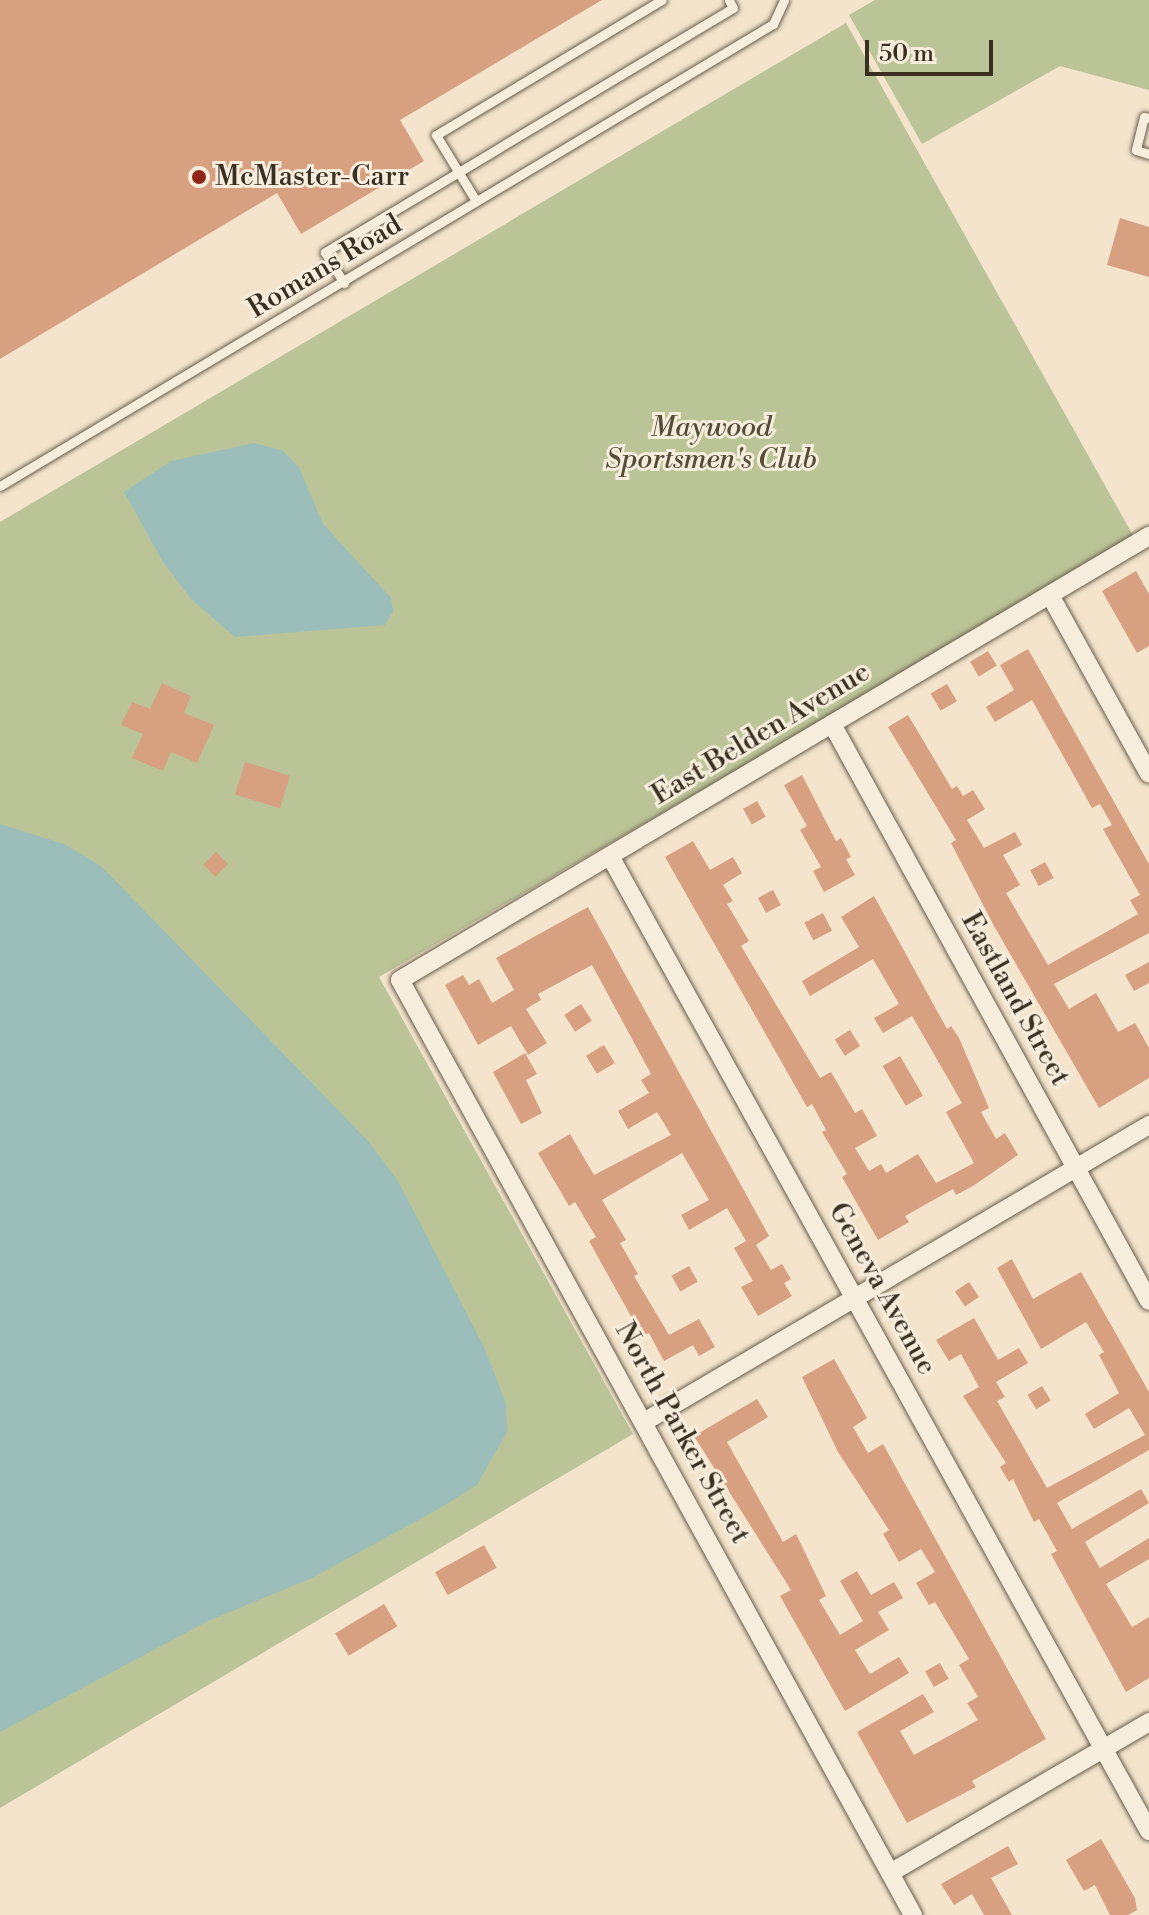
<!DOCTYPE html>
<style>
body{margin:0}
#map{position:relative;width:1149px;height:1915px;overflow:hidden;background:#f3e4cb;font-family:"Libre Bodoni",serif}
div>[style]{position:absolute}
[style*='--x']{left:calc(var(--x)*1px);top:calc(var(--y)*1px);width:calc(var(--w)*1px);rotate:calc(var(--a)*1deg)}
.green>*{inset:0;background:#bbc497}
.water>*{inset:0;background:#9bbeba}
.building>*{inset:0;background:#d7a181;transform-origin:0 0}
.roads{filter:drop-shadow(0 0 2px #685d4c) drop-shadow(0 0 2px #685d4c)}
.service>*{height:9px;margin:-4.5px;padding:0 4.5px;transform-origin:4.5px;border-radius:4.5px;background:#f7eddd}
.minor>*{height:18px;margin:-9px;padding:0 9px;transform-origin:9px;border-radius:9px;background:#f7eddd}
.dots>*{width:22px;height:22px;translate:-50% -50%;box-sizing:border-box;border:4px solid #f7eddd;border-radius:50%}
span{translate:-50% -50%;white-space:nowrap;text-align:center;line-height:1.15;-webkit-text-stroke:6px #f7eddd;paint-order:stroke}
.poi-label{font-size:28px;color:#3a3021}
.left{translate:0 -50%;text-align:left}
.street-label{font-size:28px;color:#3a3021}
.park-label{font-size:28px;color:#544e39;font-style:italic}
.scale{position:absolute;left:865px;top:40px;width:128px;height:36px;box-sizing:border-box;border:4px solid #3a3021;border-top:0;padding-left:10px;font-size:24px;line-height:28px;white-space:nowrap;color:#3a3021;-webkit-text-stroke:6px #f7eddd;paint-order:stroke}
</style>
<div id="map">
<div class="green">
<i style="clip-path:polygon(875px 0,1149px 0,1149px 90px,1060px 66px,922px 144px,849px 15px)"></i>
<i style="clip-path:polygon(846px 23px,1135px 539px,379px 977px,633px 1434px,0 1808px,0 522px)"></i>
</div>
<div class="water">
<i style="clip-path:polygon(255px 443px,283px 451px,299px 467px,323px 524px,391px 598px,393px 612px,385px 625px,235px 637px,191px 599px,163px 562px,124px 492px,171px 461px)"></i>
<i style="clip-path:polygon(0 824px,64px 844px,101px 866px,369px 1142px,398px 1181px,483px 1345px,506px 1403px,507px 1432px,477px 1485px,435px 1511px,312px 1578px,208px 1621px,0 1732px)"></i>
</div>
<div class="building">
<i style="clip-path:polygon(0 0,602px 0,400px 120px,424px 161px,301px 234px,277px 193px,0 359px)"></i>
<i style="clip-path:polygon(1120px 218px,1149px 227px,1149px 277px,1107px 265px)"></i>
<i style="clip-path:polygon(1136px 571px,1149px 594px,1149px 646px,1137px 653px,1102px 591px)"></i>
<i style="clip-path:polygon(1028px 649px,1149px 864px,1149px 933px,1054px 984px,1069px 1009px,1096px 993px,1118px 1032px,1135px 1023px,1149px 1048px,1149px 1078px,1099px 1108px,994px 926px,951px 843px,956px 840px,888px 727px,908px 715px,952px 789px,957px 786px,963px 796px,973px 790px,985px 809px,967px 820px,984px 848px,1015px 832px,1022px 845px,1003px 855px,1020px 885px,1006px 893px,1048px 965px,1138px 914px,1130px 900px,1140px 895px,1103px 829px,1112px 825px,1100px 804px,1092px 808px,1032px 700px,995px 722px,986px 707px,1014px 690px,1000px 665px)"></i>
<i style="left:988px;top:651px;width:17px;height:21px;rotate:59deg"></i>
<i style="clip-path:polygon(162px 683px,191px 696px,184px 713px,214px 725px,197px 763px,171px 752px,163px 771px,132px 758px,143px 734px,121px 725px,132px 702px,150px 709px)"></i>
<i style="left:947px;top:684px;width:20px;height:19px;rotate:60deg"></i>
<i style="left:245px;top:762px;width:47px;height:34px;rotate:17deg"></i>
<i style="clip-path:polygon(802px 775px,836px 841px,841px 838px,851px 857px,846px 859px,855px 875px,824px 892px,813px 871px,821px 867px,800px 830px,807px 826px,784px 785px)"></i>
<i style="left:757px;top:801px;width:18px;height:16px;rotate:61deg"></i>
<i style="clip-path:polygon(693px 841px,710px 870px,733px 857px,742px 873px,723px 885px,733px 901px,727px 904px,749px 941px,741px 946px,820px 1078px,831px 1072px,855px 1113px,862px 1109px,877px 1136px,855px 1148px,869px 1171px,881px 1164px,886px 1173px,918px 1154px,936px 1183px,974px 1163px,946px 1112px,962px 1103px,912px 1016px,883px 1033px,874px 1018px,899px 1004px,873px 959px,810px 996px,802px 981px,859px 947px,841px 917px,874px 896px,947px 1029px,951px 1026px,959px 1038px,989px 1108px,981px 1112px,996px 1139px,1005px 1133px,1018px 1155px,973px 1186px,956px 1195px,953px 1189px,905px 1216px,909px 1222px,878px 1240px,842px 1177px,847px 1174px,822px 1132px,826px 1130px,812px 1104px,807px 1107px,665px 857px)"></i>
<i style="left:216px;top:852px;width:17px;height:18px;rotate:45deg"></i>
<i style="left:1045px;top:862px;width:18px;height:17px;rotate:61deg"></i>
<i style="left:773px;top:890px;width:17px;height:17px;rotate:62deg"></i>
<i style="clip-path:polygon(588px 907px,769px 1236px,756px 1245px,771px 1270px,782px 1264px,791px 1279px,784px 1283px,792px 1296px,758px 1316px,741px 1287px,753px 1281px,734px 1248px,746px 1241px,727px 1208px,689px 1230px,681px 1215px,709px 1200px,682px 1153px,602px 1200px,626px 1240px,620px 1243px,638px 1274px,634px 1276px,669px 1335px,699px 1319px,715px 1347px,699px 1356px,693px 1345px,664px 1361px,649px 1333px,642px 1336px,589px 1241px,596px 1237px,575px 1202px,569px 1206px,538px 1153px,570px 1134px,594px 1175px,671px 1135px,657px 1112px,628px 1129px,618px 1111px,649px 1093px,641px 1080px,651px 1074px,592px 965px,538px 994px,541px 1000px,526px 1009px,547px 1043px,528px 1055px,511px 1026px,478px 1045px,445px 985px,463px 975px,469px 985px,479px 979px,492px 1003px,514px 990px,496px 958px)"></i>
<i style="left:823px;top:913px;width:20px;height:21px;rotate:63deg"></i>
<i style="clip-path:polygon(1149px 962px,1149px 983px,1134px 991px,1125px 975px)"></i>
<i style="left:581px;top:1004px;width:20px;height:20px;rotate:57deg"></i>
<i style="left:850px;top:1030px;width:19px;height:18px;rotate:58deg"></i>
<i style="left:604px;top:1045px;width:21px;height:21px;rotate:59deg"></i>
<i style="clip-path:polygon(525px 1053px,537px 1074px,526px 1080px,542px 1113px,521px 1124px,493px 1072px)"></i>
<i style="left:900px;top:1056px;width:46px;height:20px;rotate:60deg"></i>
<i style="clip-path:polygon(1012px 1259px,1033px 1299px,1081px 1272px,1149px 1392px,1149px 1450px,1057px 1503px,1072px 1529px,1141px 1489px,1149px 1503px,1085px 1542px,1100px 1568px,1149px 1538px,1149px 1559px,1106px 1584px,1132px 1627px,1149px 1617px,1149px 1678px,1126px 1692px,1051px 1554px,1057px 1551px,1039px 1519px,1034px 1522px,1013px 1479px,1009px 1482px,1000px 1467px,1006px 1463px,963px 1396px,979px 1387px,961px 1354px,949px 1361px,936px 1340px,974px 1318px,998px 1360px,1019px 1348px,1028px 1363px,996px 1382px,1005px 1397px,997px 1401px,1047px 1488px,1145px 1435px,1129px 1408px,1094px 1429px,1085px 1414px,1119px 1393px,1099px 1355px,1104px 1352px,1086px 1322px,1041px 1349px,997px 1268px)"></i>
<i style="left:689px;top:1266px;width:18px;height:20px;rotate:61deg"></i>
<i style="left:969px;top:1282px;width:18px;height:17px;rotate:56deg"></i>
<i style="clip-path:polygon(834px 1359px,867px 1418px,853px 1427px,868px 1453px,883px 1444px,1046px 1739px,972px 1781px,976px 1787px,907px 1823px,857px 1732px,923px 1694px,934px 1712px,900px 1731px,914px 1755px,978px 1720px,967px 1703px,978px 1697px,959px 1665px,969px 1659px,935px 1602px,929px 1605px,916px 1583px,935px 1572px,921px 1549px,899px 1562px,883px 1534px,889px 1530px,838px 1452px,802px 1377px)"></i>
<i style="left:1042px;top:1386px;width:17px;height:17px;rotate:59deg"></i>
<i style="clip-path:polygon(757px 1399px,768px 1417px,727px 1442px,783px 1542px,796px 1534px,826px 1596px,819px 1600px,840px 1635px,863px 1621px,840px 1581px,857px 1571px,871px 1595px,894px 1582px,903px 1598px,878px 1612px,889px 1630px,855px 1650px,870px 1674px,899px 1657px,909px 1673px,845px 1711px,780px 1596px,791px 1590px,694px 1436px)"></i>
<i style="left:484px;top:1545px;width:26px;height:56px;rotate:61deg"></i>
<i style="left:384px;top:1604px;width:26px;height:57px;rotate:59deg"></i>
<i style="left:940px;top:1663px;width:18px;height:17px;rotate:61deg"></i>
<i style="clip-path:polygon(1101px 1839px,1135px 1898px,1137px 1910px,1128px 1915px,1110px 1915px,1095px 1885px,1084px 1891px,1066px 1860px)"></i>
<i style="clip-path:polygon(1008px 1846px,1018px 1864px,991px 1878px,1012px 1915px,984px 1915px,972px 1894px,954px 1905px,941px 1884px)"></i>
</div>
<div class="roads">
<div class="service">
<i style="--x:1149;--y:118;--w:5;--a:-169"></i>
<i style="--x:1144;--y:117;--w:34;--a:104"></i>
<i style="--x:1136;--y:150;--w:14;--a:17"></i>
<i style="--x:476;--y:201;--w:77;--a:-121.2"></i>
<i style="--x:436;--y:135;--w:263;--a:-30.9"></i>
<i style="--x:344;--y:283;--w:36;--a:-122"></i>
<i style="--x:325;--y:252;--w:475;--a:-30.9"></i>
<i style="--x:733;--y:8;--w:9;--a:-117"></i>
<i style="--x:0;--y:486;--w:901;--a:-30.87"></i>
<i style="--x:773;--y:24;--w:26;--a:-65"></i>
</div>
<div class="minor">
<i style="--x:1051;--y:597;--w:202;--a:61"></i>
<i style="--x:832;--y:724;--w:658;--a:61.22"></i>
<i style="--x:610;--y:856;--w:1114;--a:61.07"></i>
<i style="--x:644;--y:1422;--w:586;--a:-30.46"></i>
<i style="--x:890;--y:1873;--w:300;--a:-30.2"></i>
<i style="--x:913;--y:1915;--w:1066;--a:-118.75"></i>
<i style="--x:400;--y:980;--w:871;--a:-30.66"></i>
</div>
</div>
<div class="dots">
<i style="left:199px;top:177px;background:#8f2418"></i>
</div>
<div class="poi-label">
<span class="left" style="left:215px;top:177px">McMaster-Carr</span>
</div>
<div class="street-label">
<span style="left:325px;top:267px;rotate:-31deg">Romans Road</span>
<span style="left:761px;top:734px;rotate:-31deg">East Belden Avenue</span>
<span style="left:1015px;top:999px;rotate:61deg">Eastland Street</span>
<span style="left:882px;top:1289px;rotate:61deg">Geneva Avenue</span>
<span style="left:682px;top:1433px;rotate:61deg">North Parker Street</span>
</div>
<div class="park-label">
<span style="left:711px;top:444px">Maywood<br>Sportsmen's Club</span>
</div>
<div class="scale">50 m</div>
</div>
